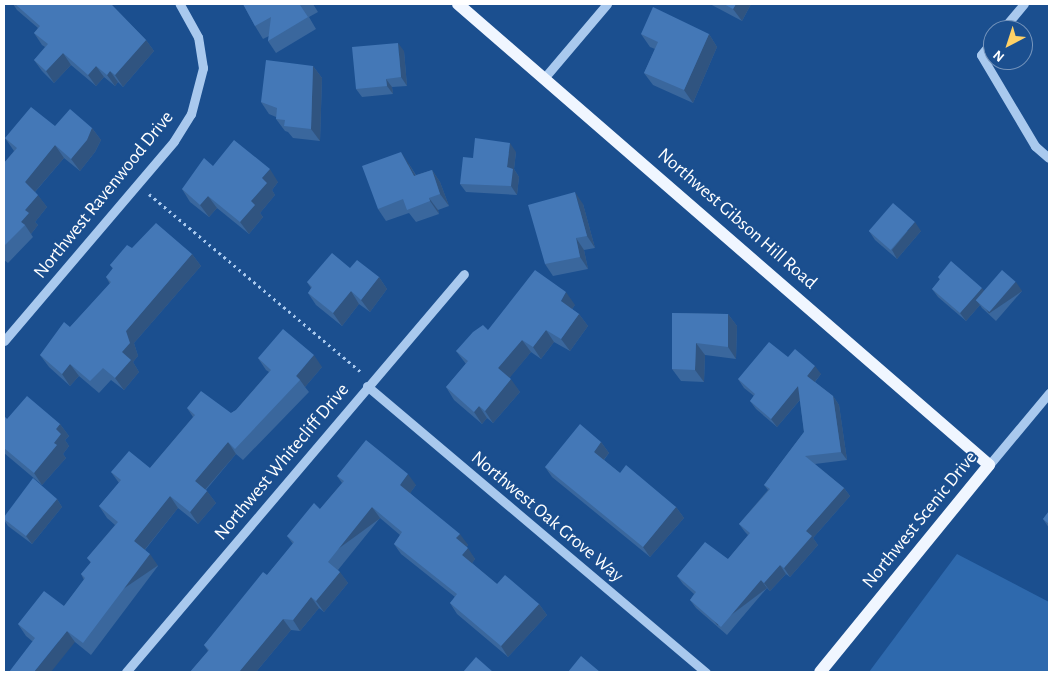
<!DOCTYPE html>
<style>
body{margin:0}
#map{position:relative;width:1053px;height:676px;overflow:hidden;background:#1b4f8f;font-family:"Alegreya Sans",sans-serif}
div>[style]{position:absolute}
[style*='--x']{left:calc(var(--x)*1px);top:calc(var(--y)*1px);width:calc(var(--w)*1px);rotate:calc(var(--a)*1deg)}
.green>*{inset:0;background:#2e69ad}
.path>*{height:3px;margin-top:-1.5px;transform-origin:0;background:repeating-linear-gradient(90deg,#a9c9ee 0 2.5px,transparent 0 6.5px)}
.minor>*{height:9px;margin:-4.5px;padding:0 4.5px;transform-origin:4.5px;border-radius:4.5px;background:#a9c9ee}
.major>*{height:12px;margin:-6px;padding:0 6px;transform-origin:6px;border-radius:6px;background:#f0f6ff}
.wall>*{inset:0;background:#3a679d}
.shaded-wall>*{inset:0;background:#305480;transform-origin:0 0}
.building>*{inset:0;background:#4478b7;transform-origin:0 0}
span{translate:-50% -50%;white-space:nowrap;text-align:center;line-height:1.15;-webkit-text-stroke:4px #1b4f8f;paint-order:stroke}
.street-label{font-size:19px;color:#fff}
.frame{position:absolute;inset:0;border:5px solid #fff;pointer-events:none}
.north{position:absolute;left:983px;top:20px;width:50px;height:50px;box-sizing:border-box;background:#1b4f8f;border:1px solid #7695bc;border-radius:50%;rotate:220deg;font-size:14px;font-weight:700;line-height:20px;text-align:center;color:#fff}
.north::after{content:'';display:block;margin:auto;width:18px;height:22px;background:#ffd166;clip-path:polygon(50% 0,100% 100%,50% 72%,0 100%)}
</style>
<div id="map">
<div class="green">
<i style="clip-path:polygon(957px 554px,1049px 602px,1049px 672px,869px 672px)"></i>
</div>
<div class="path">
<i style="--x:149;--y:194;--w:277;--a:40"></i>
</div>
<div class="minor">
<i style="--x:1002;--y:30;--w:34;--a:-50"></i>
<i style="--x:993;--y:40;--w:19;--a:129"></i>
<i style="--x:981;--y:55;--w:106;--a:59.3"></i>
<i style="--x:1035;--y:146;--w:18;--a:41"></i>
<i style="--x:545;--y:77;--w:96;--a:-49.7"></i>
<i style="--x:4;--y:341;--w:262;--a:-49.6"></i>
<i style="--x:174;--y:141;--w:32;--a:-58"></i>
<i style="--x:191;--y:114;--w:48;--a:-75.4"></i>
<i style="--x:203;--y:68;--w:31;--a:-99"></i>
<i style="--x:198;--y:37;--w:38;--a:-119"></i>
<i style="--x:367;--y:386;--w:444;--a:40.2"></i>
<i style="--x:989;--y:465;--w:94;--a:-50.2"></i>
<i style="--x:126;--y:672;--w:522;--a:-49.66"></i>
</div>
<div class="major">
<i style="--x:458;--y:4;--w:703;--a:40.96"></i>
<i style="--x:989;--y:465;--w:267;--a:129.2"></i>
</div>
<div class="wall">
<i style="clip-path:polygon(13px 4px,111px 4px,146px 40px,154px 51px,123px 87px,118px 82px,115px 86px,104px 77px,96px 86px,71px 65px,54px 83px,42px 71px,34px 60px,45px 47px,42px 45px,34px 33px,38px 28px,17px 10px)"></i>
<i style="clip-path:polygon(243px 4px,313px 4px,318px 12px,309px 17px,316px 29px,276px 53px,268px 41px,269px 36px,263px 39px,255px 26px)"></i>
<i style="clip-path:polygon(710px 4px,751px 4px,742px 21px)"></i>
<i style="clip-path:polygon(641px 34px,709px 34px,717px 47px,693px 103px,653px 85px,644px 73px,655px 49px,650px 47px)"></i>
<i style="clip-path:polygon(404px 51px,407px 86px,392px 87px,393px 94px,362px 97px,356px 89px)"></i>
<i style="clip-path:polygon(313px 66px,322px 78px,320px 141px,293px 138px,288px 132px,285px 131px,276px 119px,276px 117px,269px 114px,261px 102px)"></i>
<i style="clip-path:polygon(55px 126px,92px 128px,101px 140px,95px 152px,80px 171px,64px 158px,35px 192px,47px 207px,35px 222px,38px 225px,31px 234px,33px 237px,8px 263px,4px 260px,4px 163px,14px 151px,5px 138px)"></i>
<i style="clip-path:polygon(516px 152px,514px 169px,519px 177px,517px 195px,466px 192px,460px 184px,473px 158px)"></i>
<i style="clip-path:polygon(409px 164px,416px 175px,432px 170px,440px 182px,449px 206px,438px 210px,439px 214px,416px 222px,409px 213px,386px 221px,378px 209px)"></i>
<i style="clip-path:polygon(213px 166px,278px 182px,272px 190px,275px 195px,260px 213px,263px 217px,249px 234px,217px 208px,209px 217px,190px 202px,182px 189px)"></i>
<i style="clip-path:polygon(583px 204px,595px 248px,584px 250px,588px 269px,553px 276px,545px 264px)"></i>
<i style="clip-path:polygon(869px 231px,921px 231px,897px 259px,875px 240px)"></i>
<i style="clip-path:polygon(132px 248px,192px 254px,201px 266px,134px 343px,138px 356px,133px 362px,139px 372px,124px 390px,111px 380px,99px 393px,79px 376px,70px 386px,49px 367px,40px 355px,70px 327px,110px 284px,106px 277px,113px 269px,110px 265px)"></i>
<i style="clip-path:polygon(350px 268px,379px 277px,387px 289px,370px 312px,359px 304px,342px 326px,316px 305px,308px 293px,311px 288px,307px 282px)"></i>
<i style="clip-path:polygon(938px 277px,984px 291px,1022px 291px,996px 321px,982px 308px,980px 305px,966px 321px,938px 297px,932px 289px,940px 280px)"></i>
<i style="clip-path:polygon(575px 305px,572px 309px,579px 314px,588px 326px,570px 351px,554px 342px,541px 359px,531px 352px,509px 378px,520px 392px,493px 423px,487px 418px,482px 424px,454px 400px,446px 387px,466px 364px,456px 351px,488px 330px)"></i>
<i style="clip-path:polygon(672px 313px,728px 314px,737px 326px,736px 359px,705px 355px,704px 382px,681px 381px,672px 369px)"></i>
<i style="clip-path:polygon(788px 357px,821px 374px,815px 382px,833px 396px,839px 405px,847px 460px,815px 464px,844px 488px,850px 496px,813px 538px,818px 545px,790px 577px,786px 574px,770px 591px,767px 588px,727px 635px,696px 608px,690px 600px,694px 594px,683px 584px,677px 576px,728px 559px,748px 535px,745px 532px,739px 524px,768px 490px,764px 485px,804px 432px,800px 400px,777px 427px,756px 409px,750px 401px,754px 396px,744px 388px,738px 379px)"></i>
<i style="clip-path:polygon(258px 358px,322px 367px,305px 387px,309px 392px,243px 460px,236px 454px,206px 490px,216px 503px,198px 524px,178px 508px,145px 550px,158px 566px,91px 655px,75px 642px,32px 641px,26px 636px,18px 624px,64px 606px,84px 580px,81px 574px,91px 563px,87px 558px,115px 525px,107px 518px,99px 506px,119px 483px,111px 472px,150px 468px,193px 417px,187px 408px,231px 413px,236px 410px,269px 372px,266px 370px)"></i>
<i style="clip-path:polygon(4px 416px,7px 419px,60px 424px,69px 436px,65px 440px,69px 446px,63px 454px,66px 458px,42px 485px,4px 453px)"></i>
<i style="clip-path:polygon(601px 442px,609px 453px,604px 460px,620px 473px,676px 507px,684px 518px,650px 557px,552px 477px,545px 467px)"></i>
<i style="clip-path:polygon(337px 476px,416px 485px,410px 493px,468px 545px,466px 547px,475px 559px,472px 563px,497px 584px,539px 604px,547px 615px,508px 657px,457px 614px,450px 603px,455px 597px,401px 554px,394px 544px,400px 535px,380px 518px,338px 570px,348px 583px,324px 612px,319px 608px,300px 631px,291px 630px,256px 672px,190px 672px,208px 651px,204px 645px,267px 575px,293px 544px,287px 536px,320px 509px,342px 483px)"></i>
<i style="clip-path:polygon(57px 499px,62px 507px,32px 544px,8px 526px,4px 520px,4px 517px)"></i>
<i style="clip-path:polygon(1049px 511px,1049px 528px,1043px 519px)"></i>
</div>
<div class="shaded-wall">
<i style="clip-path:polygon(736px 4px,751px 4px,742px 21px,733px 9px)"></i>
<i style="clip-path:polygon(709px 34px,717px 47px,693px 103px,684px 90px)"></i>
<i style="clip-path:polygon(146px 40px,154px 51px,123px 87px,115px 75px)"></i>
<i style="clip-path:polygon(398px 43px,404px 51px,407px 86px,401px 77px)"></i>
<i style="clip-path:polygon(63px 53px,71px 65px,54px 83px,46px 71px)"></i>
<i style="clip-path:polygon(96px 66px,104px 77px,96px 86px,88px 75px)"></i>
<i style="clip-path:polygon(313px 66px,322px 78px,320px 141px,311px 129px)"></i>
<i style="clip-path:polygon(110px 71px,118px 82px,115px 86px,107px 75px)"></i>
<i style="clip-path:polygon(386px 79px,392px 87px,393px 94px,387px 86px)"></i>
<i style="clip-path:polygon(92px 128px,101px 140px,95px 152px,80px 171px,71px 159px)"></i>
<i style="clip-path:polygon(510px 143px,516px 152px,514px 169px,519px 177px,517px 195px,511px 186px,507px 167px)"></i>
<i style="clip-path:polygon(55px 145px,64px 158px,33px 194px,25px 182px)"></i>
<i style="clip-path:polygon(401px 152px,409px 164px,423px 188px,414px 176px)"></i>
<i style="clip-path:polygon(270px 169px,278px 182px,272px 190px,275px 195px,260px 213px,263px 217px,249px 234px,240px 222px,262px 178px)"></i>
<i style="clip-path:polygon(432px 170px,440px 182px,449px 206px,440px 194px)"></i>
<i style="clip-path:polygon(575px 192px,583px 204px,595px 248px,587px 236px)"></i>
<i style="clip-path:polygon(38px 195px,47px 207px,35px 222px,38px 225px,31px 234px,25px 225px,21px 222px,25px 210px)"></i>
<i style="clip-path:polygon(208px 196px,217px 208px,209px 217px,200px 205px)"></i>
<i style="clip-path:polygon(429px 198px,438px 210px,439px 214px,430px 201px)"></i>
<i style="clip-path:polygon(915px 222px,921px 231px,897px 259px,892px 250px)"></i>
<i style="clip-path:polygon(576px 238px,584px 250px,588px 269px,580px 257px)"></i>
<i style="clip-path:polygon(192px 254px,201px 266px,134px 343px,138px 356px,133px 362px,139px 372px,124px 390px,115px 378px,122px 352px,126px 331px)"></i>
<i style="clip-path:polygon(379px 277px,387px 289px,370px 312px,361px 300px)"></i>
<i style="left:1016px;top:282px;width:11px;height:40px;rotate:56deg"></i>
<i style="clip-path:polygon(982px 288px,988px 296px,976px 300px,980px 305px,966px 321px,960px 313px)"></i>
<i style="clip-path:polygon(351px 291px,359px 304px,342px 326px,333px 313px)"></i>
<i style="clip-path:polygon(566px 292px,575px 305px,569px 313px,561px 301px)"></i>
<i style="clip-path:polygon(579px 314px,588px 326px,570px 351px,561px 339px)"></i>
<i style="clip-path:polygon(728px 314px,737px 326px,736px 359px,728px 347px)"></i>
<i style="clip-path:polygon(546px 330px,554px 342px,541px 359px,533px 347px)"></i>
<i style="clip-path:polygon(522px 340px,531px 352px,507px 381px,498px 368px)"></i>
<i style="clip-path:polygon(696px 343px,705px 355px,704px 382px,695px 370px)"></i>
<i style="clip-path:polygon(314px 355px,322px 367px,305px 387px,300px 380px,296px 376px)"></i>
<i style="clip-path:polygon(70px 364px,79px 376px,70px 386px,62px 374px)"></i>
<i style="clip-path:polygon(815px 366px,821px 374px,813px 384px,807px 376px)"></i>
<i style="clip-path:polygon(511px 379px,520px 392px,493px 423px,485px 411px)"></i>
<i style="clip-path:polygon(798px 386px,804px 395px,777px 427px,771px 419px)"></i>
<i style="clip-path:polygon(833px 396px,839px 405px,847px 460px,841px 452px)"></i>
<i style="clip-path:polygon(479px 406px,487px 418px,482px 424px,474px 412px)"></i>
<i style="clip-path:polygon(60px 424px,69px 436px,65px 440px,69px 446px,63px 454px,66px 458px,42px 485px,34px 473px,56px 429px)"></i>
<i style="clip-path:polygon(228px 442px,236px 454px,203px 492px,195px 481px)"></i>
<i style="clip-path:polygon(601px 442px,609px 453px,601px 463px,594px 452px)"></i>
<i style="clip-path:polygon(408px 474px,416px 485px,408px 496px,400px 485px)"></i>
<i style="clip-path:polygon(844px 488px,850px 496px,813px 538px,818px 545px,790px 577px,784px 568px,806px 531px)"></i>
<i style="clip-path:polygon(207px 491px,216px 503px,198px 524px,190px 512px)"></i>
<i style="clip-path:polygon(170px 496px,178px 508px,142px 553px,134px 541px)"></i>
<i style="clip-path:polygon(57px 499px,62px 507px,32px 544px,26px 536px)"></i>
<i style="left:372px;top:507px;width:14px;height:70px;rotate:54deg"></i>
<i style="clip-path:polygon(676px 507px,684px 518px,650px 557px,643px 547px)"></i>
<i style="left:460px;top:534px;width:14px;height:6px;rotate:54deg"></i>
<i style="clip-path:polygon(468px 548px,475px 559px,470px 566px,462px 555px)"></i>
<i style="left:150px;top:554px;width:14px;height:111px;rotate:56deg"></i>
<i style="clip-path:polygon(780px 565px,786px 574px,770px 591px,764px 583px)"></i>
<i style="clip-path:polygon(340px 572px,348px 583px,324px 612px,316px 601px)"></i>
<i style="left:761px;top:580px;width:10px;height:62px;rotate:53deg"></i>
<i style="clip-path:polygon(311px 597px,319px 608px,300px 631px,293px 620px)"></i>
<i style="clip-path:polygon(539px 604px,547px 615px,508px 657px,501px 646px)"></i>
<i style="clip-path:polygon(283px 619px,291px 630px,256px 672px,239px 672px)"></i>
<i style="clip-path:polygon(67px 631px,75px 642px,51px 672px,34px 672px)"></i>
</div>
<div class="building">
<i style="clip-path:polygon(15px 4px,111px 4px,146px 40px,115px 75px,110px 71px,107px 75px,96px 66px,88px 75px,63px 53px,46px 71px,34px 60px,48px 44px,34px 33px,40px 26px)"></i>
<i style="clip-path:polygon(243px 4px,303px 4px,300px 5px,308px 17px,268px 41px,271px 17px,255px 26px)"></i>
<i style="clip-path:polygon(724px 4px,736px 4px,733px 9px)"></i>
<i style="clip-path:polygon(653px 7px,709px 34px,684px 90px,644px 73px,658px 42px,641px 34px)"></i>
<i style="clip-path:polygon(398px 43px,401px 77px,386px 79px,387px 86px,356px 89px,352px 47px)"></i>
<i style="clip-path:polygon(266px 60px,313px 66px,311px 129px,284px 126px,285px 120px,276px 119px,277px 108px,261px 102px)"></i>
<i style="clip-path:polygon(31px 107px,55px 126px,70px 109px,92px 128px,87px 140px,71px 159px,55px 145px,25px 182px,38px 195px,25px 210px,29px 213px,21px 222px,25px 225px,4px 246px,4px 163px,17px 148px,5px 138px)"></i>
<i style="clip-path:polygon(475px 138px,510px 143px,507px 167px,513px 169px,511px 186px,460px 184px,463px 157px,473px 158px)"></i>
<i style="clip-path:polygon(234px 140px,270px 169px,262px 178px,267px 183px,251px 201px,255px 205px,240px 222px,208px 196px,200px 205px,182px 189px,204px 158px,213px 166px)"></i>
<i style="clip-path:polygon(401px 152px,414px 176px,432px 170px,440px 194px,429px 198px,430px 201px,407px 210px,403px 199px,378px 209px,362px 166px)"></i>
<i style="clip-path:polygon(575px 192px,587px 236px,576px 238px,580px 257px,545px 264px,528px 205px)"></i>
<i style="left:893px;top:203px;width:29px;height:37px;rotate:41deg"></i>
<i style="clip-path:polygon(156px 223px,192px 254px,126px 331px,130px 343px,122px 352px,131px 360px,115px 378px,103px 368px,90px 381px,70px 364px,62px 374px,40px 355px,64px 322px,70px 327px,111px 282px,106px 277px,113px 268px,110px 265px,127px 245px,132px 248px)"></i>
<i style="clip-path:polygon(332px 253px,350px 268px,357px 260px,379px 277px,361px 300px,351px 291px,333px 313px,308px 293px,312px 287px,307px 282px)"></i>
<i style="clip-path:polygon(951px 261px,982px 288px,960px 313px,932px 289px,940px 279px,938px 277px)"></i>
<i style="clip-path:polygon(535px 270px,566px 292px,561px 301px,579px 314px,561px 339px,546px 330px,533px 347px,522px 340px,498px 368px,511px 379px,485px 411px,479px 406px,474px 412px,446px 387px,468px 361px,456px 351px,473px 332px,483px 325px,488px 330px)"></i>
<i style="left:1002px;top:270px;width:18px;height:40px;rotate:41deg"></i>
<i style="clip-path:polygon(672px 313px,728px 314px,728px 347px,696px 343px,695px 370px,672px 369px)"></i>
<i style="clip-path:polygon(283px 329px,314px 355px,296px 376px,300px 380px,235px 449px,228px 442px,195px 481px,207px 491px,190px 512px,170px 496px,134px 541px,150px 554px,83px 643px,67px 631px,34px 672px,9px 672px,35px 638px,18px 624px,44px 591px,64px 606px,85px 578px,81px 574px,91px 562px,87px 558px,118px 522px,99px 506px,121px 480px,111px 472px,129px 451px,150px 468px,195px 415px,187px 408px,201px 391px,231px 413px,236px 410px,271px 370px,258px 358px)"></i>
<i style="clip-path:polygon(769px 342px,788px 357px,795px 349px,815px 366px,807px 376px,833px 396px,841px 452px,805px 456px,844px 488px,806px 531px,812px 536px,784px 568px,780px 565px,764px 583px,761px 580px,721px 627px,690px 600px,696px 592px,677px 576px,705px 542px,728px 559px,750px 533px,739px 524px,770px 489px,764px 485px,804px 432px,798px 386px,771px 419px,750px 401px,755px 394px,738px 379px)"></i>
<i style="clip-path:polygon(27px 396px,60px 424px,56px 429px,61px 434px,54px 443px,57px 445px,34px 473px,4px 448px,4px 416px,7px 419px)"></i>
<i style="clip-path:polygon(580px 424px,601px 442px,594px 452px,620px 473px,626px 465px,676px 507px,643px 547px,545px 467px)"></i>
<i style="clip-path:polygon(366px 440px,408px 474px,400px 485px,460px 534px,456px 538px,468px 548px,462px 555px,497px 584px,505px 575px,539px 604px,501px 646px,450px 603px,457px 594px,394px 544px,402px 532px,372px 507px,328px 562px,340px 572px,316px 601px,311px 597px,293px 620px,283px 619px,239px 672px,190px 672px,209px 650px,204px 645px,263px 572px,267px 575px,294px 542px,287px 536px,314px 503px,320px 509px,344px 481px,337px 476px)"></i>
<i style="clip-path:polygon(33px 478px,57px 499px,26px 536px,4px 519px,4px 517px)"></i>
<i style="clip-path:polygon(1049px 511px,1049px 524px,1043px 519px)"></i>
<i style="clip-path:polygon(581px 656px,600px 672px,568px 672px)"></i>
<i style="clip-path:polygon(476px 657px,493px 672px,463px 672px)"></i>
</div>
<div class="street-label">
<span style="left:104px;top:195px;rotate:-51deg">Northwest Ravenwood Drive</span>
<span style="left:737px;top:219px;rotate:41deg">Northwest Gibson Hill Road</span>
<span style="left:282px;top:462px;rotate:-50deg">Northwest Whitecliff Drive</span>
<span style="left:547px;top:517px;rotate:40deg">Northwest Oak Grove Way</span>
<span style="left:920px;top:520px;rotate:-51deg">Northwest Scenic Drive</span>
</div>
<div class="frame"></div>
<div class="north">N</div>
</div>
